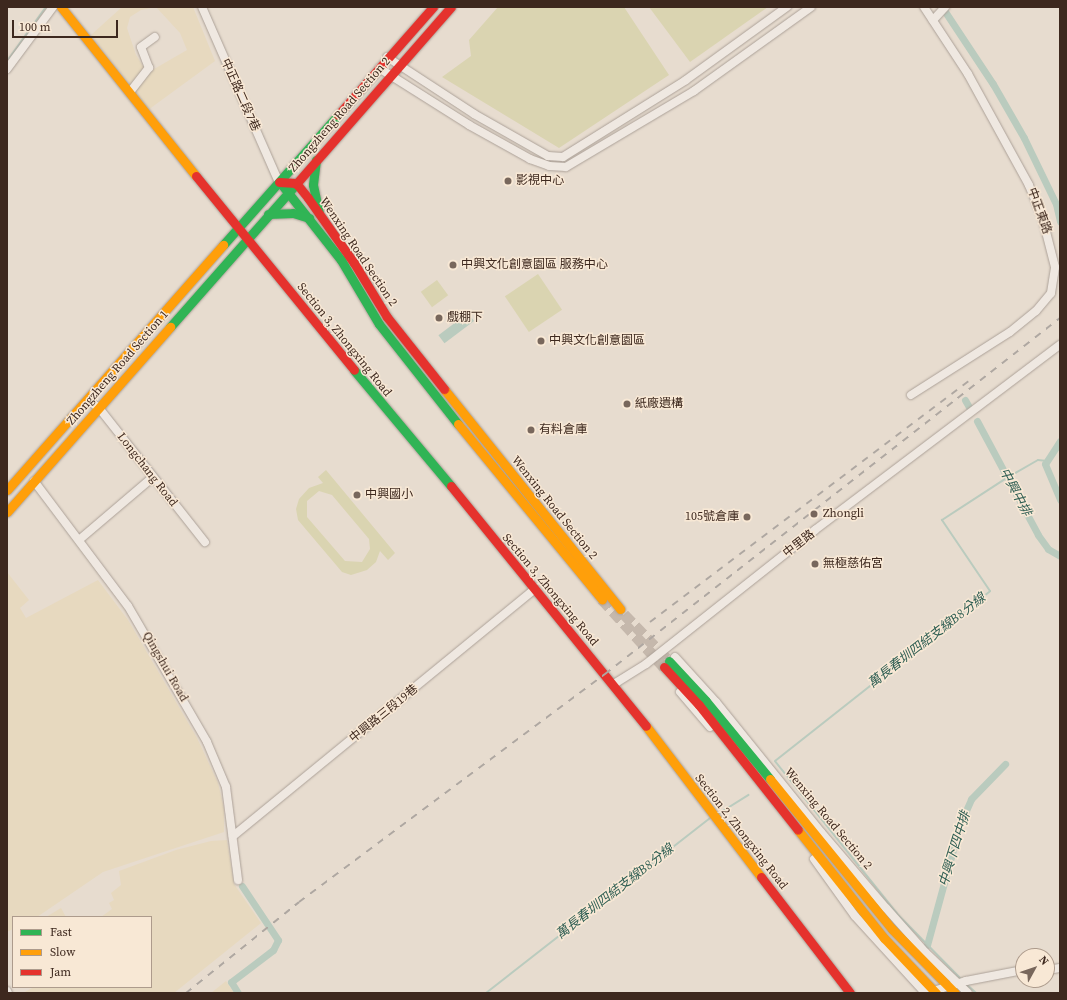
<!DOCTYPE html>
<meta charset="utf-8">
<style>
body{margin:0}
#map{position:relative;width:1067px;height:1000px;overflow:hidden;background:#e7dccf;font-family:"Source Serif 4","Noto Sans TC",serif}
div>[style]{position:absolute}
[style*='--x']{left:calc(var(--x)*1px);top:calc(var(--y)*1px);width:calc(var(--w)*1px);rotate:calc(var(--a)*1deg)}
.farmland>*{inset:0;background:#e7d9bf}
.green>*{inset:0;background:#dad4b1;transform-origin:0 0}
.water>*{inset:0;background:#bacbbe;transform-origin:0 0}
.stream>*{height:2px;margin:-1px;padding:0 1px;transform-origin:1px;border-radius:1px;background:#bacbbe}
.canal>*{height:7px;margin:-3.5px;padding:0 3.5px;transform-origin:3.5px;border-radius:3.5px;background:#bacbbe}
.secondary-tunnel>*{height:11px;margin-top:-5.5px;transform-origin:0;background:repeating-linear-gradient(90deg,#c5b8ac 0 11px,transparent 0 16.5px)}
.roads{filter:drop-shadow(0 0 1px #aca198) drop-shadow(0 0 1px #aca198)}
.street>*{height:8px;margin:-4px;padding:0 4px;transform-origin:4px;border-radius:4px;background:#efe8e1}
.fast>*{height:9px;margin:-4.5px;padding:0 4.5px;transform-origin:4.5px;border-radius:4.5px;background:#30b455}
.slow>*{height:9px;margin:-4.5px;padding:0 4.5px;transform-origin:4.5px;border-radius:4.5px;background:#ff9f0a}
.jam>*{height:9px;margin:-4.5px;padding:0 4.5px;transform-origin:4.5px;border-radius:4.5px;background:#e5322d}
.rail>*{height:2px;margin-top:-1px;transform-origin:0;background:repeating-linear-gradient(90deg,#aea7a1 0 7px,transparent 0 14px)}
.dots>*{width:11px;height:11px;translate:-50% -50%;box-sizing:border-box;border:2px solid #f8e8d5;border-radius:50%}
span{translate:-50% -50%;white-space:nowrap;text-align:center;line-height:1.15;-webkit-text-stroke:3px #f8e8d5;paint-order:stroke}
.street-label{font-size:12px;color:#3d281e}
.poi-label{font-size:12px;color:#3d281e}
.left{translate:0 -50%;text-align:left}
.right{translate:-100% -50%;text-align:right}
.water-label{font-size:13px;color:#2d5d52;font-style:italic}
.frame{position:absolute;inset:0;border:8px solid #3d281e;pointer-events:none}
.legend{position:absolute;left:12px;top:916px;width:140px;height:72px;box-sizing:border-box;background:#f8e8d5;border:1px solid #ad9b8c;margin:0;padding:5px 7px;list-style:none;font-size:12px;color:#3d281e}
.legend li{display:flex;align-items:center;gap:8px;height:20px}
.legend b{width:20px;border:1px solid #ad9b8c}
.north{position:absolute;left:1015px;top:948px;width:40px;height:40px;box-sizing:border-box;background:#f8e8d5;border:1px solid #ad9b8c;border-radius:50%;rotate:50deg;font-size:11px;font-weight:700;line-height:16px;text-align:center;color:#3d281e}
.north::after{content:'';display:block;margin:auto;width:14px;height:18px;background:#78675c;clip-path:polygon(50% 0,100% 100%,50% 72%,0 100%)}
.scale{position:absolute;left:12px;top:20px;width:106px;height:18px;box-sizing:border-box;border:2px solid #3d281e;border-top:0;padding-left:5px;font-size:12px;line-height:14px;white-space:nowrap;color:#3d281e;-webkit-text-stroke:3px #f8e8d5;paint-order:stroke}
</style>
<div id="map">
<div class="farmland">
<i style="clip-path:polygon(122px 7px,156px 7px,141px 10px,130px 17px,127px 28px,136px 55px,145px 69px,131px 85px,91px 35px)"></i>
<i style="clip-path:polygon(156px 7px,193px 7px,215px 61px,148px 110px,133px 91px,149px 72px,187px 50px,180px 33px)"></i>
<i style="clip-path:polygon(7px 572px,29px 600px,20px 608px,26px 618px,98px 580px,128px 620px,197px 738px,218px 783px,224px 808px,224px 832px,103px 872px,37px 917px,13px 917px,13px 929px,7px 932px)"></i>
<i style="clip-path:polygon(227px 840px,234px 884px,261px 923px,174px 993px,23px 993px,34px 987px,151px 987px,151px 917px,101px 917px,112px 909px,109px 903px,114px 900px,111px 893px,121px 885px,119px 871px,176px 850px,211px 841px)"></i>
<i style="clip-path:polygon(61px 908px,66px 917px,46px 917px)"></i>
<i style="clip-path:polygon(226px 981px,234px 993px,211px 993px)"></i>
</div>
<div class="green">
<i style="clip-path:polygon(498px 7px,624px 7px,669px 75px,559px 148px,442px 77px,471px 56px,469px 40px)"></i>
<i style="clip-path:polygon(649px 7px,768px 7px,690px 62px)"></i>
<i style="left:538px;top:274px;width:43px;height:40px;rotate:56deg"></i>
<i style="left:437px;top:280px;width:19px;height:20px;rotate:54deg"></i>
<i style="clip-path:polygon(evenodd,326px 470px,395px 553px,388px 560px,380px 551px,376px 562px,367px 570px,351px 575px,342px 572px,298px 520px,296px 509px,299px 499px,309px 488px,323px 483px,318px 477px,326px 470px,319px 491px,332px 495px,369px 539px,370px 549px,362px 562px,345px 561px,307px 517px,307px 501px,319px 491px)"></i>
</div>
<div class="water">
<i style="left:468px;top:313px;width:10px;height:37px;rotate:53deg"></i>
</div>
<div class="stream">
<i style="--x:7;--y:61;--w:67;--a:-54.2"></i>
<i style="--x:718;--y:814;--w:36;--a:-32"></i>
<i style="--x:962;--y:980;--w:90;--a:-134.5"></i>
<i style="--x:899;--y:916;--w:198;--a:-128.7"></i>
<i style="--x:775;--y:761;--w:274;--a:-38.3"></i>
<i style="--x:990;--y:591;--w:86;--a:-124.1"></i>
<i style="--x:942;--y:520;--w:75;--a:-33.1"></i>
<i style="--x:1005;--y:479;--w:38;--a:-30"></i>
<i style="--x:1038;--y:460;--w:9;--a:6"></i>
<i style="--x:965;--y:983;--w:15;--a:42"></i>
<i style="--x:486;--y:993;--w:286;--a:-38"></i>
</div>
<div class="canal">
<i style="--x:942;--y:7;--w:92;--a:56.5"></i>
<i style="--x:993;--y:84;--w:62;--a:60.1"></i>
<i style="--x:1024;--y:138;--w:73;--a:64.1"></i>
<i style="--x:1056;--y:204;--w:18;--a:77"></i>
<i style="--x:965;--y:400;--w:8;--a:60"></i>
<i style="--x:977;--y:421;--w:129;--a:61.8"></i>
<i style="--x:1038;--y:535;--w:17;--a:54"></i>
<i style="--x:1048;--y:549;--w:14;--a:30"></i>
<i style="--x:1060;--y:441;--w:27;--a:123"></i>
<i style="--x:1045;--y:464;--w:39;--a:67"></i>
<i style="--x:927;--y:945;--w:125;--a:-74.7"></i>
<i style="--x:960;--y:824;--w:27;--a:-66"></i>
<i style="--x:971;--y:799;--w:49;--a:-45.8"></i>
<i style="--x:238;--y:993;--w:13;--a:-122"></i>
<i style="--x:231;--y:982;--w:53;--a:-37.3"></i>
<i style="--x:273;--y:950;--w:11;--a:-63"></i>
<i style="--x:278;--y:940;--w:65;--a:-123.7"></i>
</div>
<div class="secondary-tunnel">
<i style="--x:602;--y:599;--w:92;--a:47.6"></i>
<i style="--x:624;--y:614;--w:65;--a:46.2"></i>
</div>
<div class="roads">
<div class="street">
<i style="--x:202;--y:7;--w:191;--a:66.3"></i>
<i style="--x:933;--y:20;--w:18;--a:-47"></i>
<i style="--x:387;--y:57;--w:104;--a:33.2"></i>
<i style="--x:474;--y:114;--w:85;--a:29.6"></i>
<i style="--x:548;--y:156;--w:15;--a:4"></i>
<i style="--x:563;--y:157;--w:145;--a:-32"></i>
<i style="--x:686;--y:80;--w:125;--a:-35.9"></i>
<i style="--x:379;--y:68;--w:107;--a:32.3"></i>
<i style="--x:469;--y:125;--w:70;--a:29.1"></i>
<i style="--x:530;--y:159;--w:20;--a:20"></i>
<i style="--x:549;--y:166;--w:17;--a:3"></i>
<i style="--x:566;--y:167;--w:149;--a:-30.7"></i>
<i style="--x:694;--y:91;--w:144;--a:-35.7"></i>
<i style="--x:7;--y:69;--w:77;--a:-53.4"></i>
<i style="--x:130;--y:92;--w:31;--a:-52"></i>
<i style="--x:149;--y:68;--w:22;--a:-111"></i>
<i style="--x:141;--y:47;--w:17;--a:-36"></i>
<i style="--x:911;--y:395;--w:117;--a:-32.5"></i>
<i style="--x:1010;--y:332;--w:33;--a:-39"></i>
<i style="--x:1036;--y:311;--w:23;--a:-50"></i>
<i style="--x:1051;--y:293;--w:26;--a:-81"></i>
<i style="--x:1055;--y:267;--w:53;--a:-104.3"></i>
<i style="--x:1042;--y:216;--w:34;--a:-113"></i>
<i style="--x:1029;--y:185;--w:127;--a:-118.8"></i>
<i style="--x:968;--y:74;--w:80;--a:-123.3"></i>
<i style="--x:88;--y:400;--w:14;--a:36"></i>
<i style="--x:99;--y:408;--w:171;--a:51.7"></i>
<i style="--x:34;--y:481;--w:156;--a:53.1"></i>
<i style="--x:128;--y:606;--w:157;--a:59.8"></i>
<i style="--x:207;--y:742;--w:49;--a:67.1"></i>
<i style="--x:226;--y:787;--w:94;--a:82.6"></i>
<i style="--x:79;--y:540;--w:97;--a:-40.4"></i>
<i style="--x:675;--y:657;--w:61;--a:47.7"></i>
<i style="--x:716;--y:702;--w:167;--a:51.1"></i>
<i style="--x:821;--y:832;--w:100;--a:49.5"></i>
<i style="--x:886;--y:908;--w:59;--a:48.4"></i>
<i style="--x:925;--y:952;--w:59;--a:43.6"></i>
<i style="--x:614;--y:684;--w:38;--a:-32"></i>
<i style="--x:646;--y:664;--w:216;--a:-38.4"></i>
<i style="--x:815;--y:530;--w:307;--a:-37.1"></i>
<i style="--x:680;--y:692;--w:46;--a:49.4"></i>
<i style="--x:233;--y:836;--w:389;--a:-39.3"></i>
<i style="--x:814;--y:859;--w:70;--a:54.3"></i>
<i style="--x:855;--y:916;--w:104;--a:47.7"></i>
<i style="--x:1047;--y:970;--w:13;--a:-9"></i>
<i style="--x:7;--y:991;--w:2;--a:63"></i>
<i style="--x:930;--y:992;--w:38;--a:-17"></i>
<i style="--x:966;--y:981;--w:58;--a:-10.9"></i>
</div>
<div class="fast">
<i style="--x:316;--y:160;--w:25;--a:97"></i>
<i style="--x:313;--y:185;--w:29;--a:78"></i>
<i style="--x:282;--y:185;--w:95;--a:51.8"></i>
<i style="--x:341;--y:260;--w:74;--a:59.3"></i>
<i style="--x:379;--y:324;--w:127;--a:51.7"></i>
<i style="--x:268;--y:214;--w:25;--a:-2"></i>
<i style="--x:293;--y:213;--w:17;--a:17"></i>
<i style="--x:223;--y:245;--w:174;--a:-48.5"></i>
<i style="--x:170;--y:327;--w:191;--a:-48.6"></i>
<i style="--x:354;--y:370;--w:151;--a:50.1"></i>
<i style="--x:669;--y:661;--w:54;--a:47.2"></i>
<i style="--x:706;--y:701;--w:101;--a:50.6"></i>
</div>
<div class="slow">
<i style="--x:61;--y:7;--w:216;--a:51.4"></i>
<i style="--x:444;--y:389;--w:282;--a:51.3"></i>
<i style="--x:458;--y:424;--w:227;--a:50.6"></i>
<i style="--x:7;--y:490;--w:327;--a:-48.6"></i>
<i style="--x:7;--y:512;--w:247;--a:-48.6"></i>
<i style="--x:646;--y:726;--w:190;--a:52.7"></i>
<i style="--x:770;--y:779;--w:193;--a:50.9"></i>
<i style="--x:892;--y:929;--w:90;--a:45.5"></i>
<i style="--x:798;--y:830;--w:138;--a:51.5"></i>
<i style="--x:884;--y:938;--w:76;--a:46.6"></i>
</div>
<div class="jam">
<i style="--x:338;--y:115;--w:144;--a:-48.7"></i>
<i style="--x:196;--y:176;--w:250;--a:50.8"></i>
<i style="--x:279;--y:182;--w:17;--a:3"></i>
<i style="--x:296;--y:183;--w:19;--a:51"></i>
<i style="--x:308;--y:198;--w:80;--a:54.7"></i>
<i style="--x:354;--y:263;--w:63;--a:58.6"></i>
<i style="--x:387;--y:317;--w:92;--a:51.6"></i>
<i style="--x:296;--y:184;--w:235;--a:-48.8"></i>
<i style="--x:451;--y:486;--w:309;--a:50.9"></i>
<i style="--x:664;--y:667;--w:52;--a:47.4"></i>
<i style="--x:699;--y:705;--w:159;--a:51.6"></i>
<i style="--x:761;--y:877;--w:146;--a:52.5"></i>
</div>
</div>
<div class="rail">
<i style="--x:650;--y:622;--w:400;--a:-37.1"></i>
<i style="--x:186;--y:993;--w:145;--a:-38.8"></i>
<i style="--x:299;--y:902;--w:382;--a:-36.7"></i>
<i style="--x:605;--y:674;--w:578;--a:-38.04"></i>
</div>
<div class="dots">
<i style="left:508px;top:181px;background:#78675c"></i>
<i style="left:453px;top:265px;background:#78675c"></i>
<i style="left:439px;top:318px;background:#78675c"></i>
<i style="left:541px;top:341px;background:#78675c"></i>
<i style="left:627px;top:404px;background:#78675c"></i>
<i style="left:531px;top:430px;background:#78675c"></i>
<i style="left:357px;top:495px;background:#78675c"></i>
<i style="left:814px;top:514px;background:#78675c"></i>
<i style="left:747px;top:517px;background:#78675c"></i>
<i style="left:815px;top:564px;background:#78675c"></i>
</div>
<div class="street-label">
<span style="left:240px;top:95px;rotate:66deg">中正路二段7巷</span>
<span style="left:340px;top:115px;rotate:-49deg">Zhongzheng Road Section 2</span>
<span style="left:1039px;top:211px;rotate:70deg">中正東路</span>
<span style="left:358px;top:252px;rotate:56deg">Wenxing Road Section 2</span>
<span style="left:344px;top:340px;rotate:51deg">Section 3, Zhongxing Road</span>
<span style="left:118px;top:368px;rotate:-49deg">Zhongzheng Road Section 1</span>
<span style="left:147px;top:470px;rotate:52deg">Longchang Road</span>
<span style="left:554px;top:508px;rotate:51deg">Wenxing Road Section 2</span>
<span style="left:799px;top:544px;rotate:-38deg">中里路</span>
<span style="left:550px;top:590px;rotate:50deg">Section 3, Zhongxing Road</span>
<span style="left:165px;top:667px;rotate:60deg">Qingshui Road</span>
<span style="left:384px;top:714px;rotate:-39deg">中興路三段19巷</span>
<span style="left:828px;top:819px;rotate:50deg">Wenxing Road Section 2</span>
<span style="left:741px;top:832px;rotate:52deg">Section 2, Zhongxing Road</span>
</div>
<div class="poi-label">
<span class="left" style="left:516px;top:181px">影視中心</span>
<span class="left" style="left:461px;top:265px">中興文化創意園區 服務中心</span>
<span class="left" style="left:447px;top:318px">戲棚下</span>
<span class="left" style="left:549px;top:341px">中興文化創意園區</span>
<span class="left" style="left:635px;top:404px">紙廠遺構</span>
<span class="left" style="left:539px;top:430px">有料倉庫</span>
<span class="left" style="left:365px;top:495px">中興國小</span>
<span class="left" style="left:823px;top:514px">Zhongli</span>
<span class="right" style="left:739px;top:517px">105號倉庫</span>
<span class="left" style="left:823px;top:564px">無極慈佑宮</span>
</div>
<div class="water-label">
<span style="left:1015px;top:492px;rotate:62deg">中興中排</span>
<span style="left:927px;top:641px;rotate:-38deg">萬長春圳四結支線B8分線</span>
<span style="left:955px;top:849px;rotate:-73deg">中興下四中排</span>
<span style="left:615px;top:892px;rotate:-38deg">萬長春圳四結支線B8分線</span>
</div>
<div class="frame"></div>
<ul class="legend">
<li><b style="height:5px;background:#30b455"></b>Fast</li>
<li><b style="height:5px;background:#ff9f0a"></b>Slow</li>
<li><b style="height:5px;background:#e5322d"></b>Jam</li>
</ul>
<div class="north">N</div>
<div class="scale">100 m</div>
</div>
